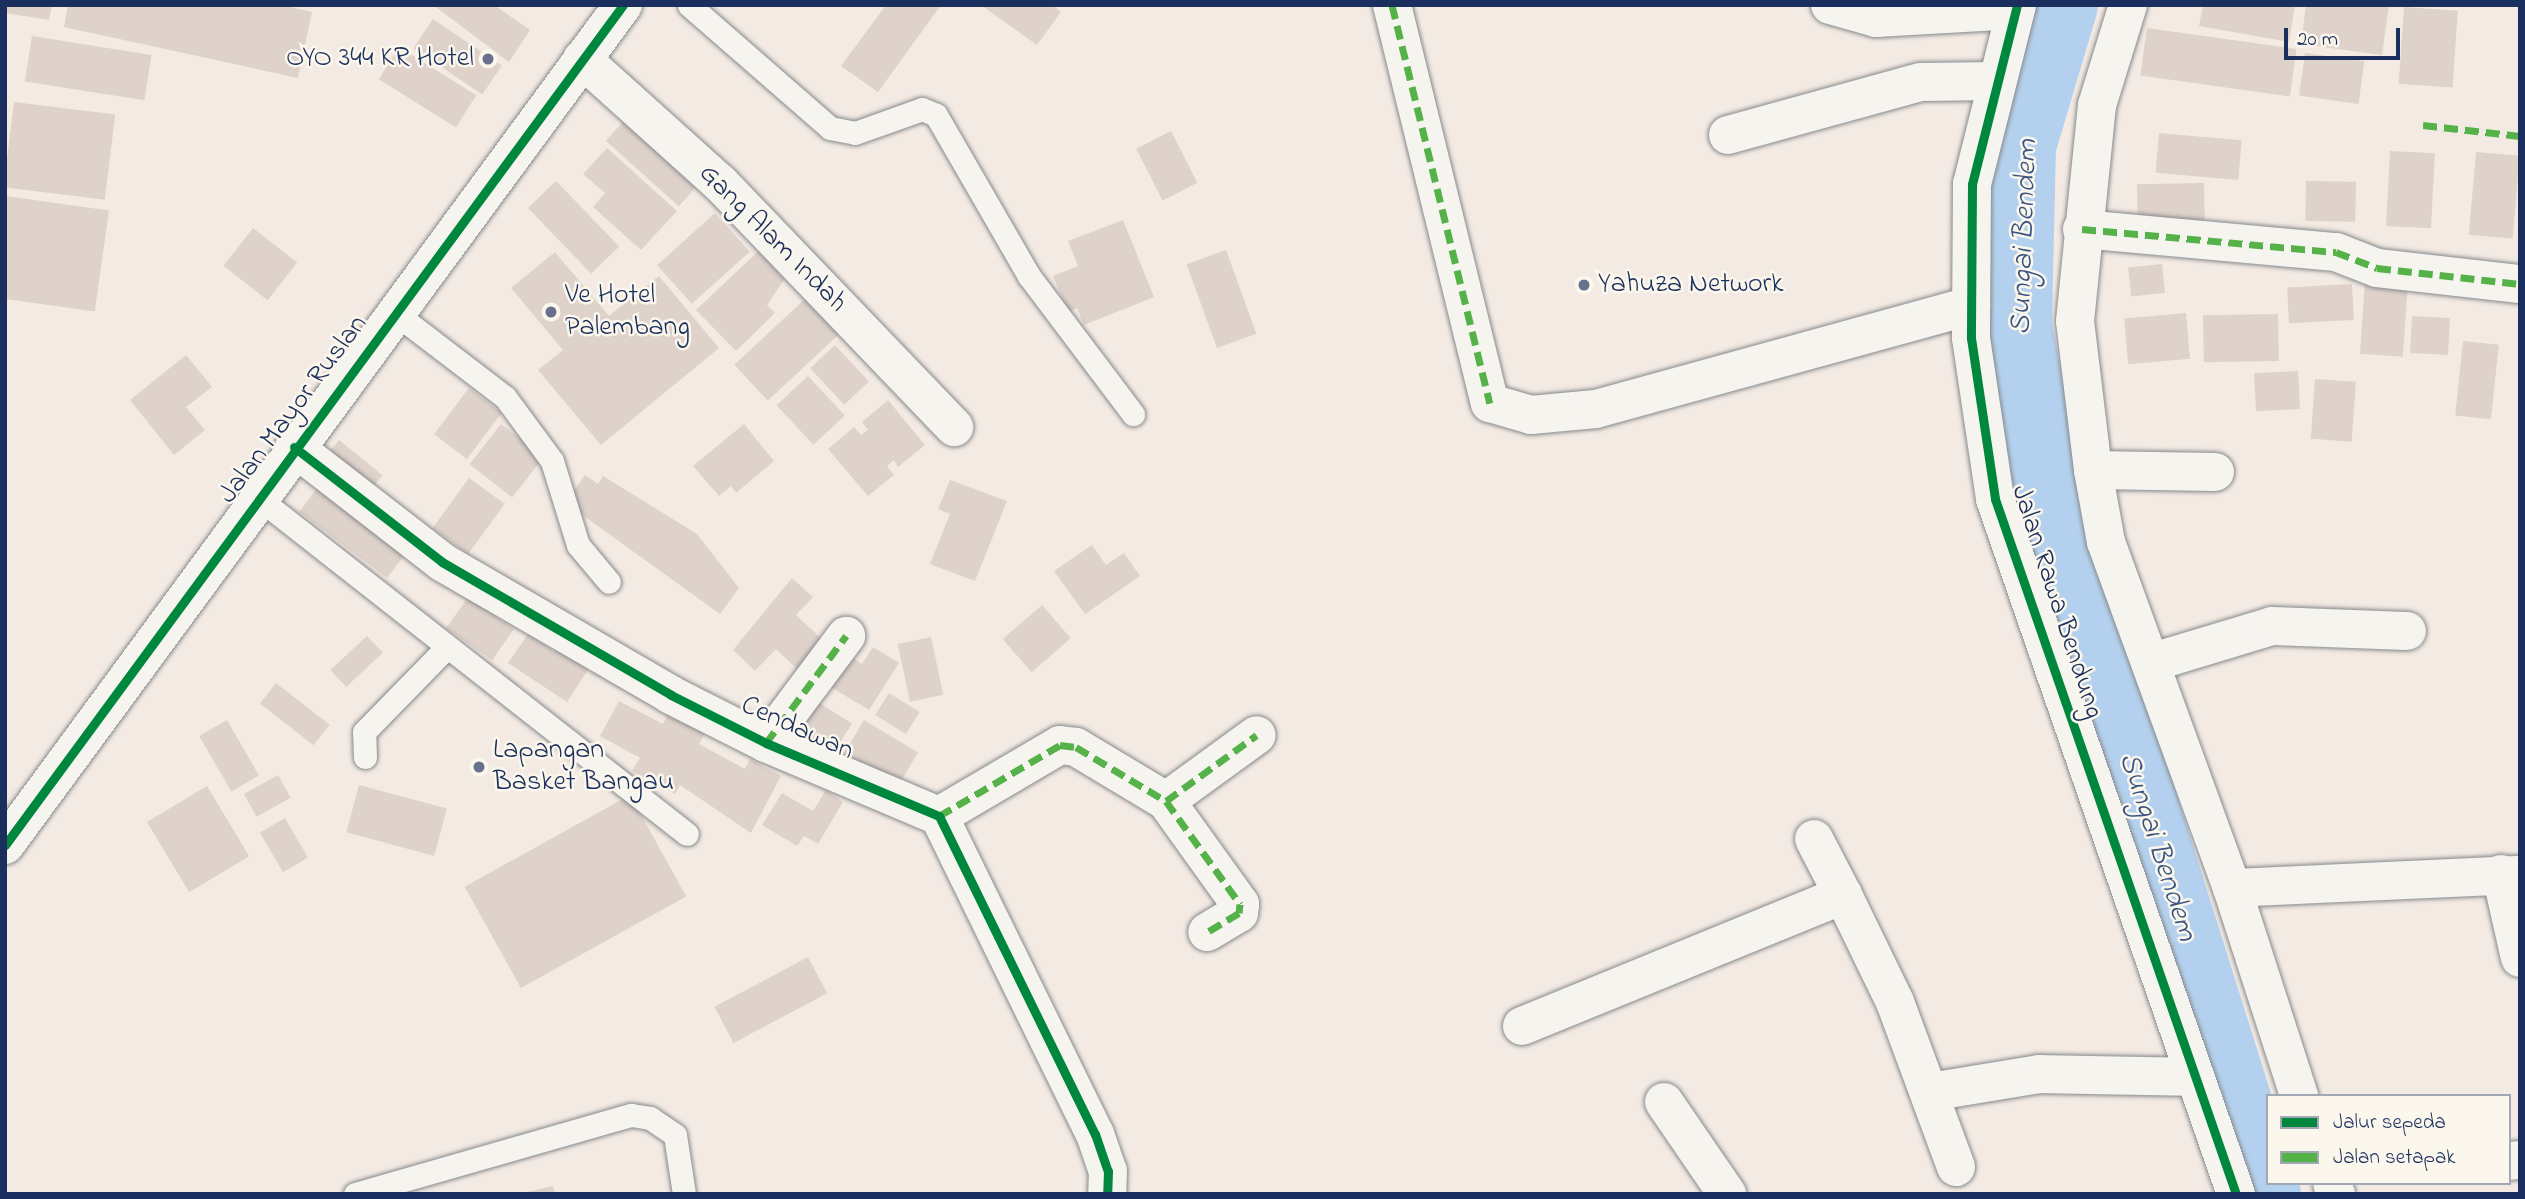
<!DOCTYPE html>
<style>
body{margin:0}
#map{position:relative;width:2525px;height:1199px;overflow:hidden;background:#f3ebe3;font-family:"Indie Flower",sans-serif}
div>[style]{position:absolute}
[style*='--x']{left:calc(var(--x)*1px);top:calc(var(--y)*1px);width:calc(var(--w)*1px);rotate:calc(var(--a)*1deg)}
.river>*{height:70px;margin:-35px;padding:0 35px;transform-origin:35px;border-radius:35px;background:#b3d1ee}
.building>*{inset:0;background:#ded2ca;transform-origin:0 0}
.roads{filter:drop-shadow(0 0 2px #88898e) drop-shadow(0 0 2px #88898e)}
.lane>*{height:23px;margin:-11.5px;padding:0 11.5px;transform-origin:11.5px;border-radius:11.5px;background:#f6f4ef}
.street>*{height:38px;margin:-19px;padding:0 19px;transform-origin:19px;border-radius:19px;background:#f6f4ef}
.secondary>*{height:38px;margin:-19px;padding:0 19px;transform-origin:19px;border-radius:19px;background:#f6f4ef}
.quiet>*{height:7px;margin-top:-3.5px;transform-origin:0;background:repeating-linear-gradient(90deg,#55b248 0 14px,transparent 0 21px)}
.cycleway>*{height:9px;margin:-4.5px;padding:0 4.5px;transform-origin:4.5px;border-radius:4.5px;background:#00873e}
.dots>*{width:19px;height:19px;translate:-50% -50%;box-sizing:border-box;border:4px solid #fbf7ec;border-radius:50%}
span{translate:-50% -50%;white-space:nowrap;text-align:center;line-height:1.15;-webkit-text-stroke:5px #fbf7ec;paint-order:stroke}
.poi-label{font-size:28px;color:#1b2f5e}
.right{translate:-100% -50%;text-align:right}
.left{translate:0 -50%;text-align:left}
.street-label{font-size:28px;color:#1b2f5e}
.water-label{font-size:30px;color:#3a5583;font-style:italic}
.frame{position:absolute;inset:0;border:7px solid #1b2f5e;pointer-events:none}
.legend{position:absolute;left:2266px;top:1094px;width:245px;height:91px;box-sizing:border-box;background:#fbf7ec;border:2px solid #a1a7b3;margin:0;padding:9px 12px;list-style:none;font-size:21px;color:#1b2f5e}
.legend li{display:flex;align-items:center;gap:14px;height:35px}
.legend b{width:35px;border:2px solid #a1a7b3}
.scale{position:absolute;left:2284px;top:28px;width:116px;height:32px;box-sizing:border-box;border:4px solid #1b2f5e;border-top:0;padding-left:9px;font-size:21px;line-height:24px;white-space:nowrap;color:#1b2f5e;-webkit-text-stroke:5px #fbf7ec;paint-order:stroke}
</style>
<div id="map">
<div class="river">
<i style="--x:2063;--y:5;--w:147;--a:106.6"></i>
<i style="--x:2021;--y:146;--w:179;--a:91.3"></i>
<i style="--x:2017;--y:325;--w:189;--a:79.6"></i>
<i style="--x:2051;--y:511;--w:716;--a:72.53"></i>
</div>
<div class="building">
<i style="clip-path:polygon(5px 5px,52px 5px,49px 20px,5px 13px)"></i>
<i style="clip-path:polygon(68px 5px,281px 5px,312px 12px,298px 78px,64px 27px)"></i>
<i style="clip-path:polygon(433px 5px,494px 5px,530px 30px,509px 62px)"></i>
<i style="clip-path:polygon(886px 5px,941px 5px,878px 92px,841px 66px)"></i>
<i style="clip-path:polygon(981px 5px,1052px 5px,1061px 12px,1037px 45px)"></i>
<i style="clip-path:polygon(2203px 5px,2295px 5px,2289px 42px,2199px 26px)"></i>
<i style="clip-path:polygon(2306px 5px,2389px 5px,2382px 55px,2301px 44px)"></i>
<i style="left:2404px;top:7px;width:54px;height:77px;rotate:4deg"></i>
<i style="left:433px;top:19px;width:83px;height:35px;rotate:34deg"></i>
<i style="left:2147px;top:28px;width:151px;height:48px;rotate:8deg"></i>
<i style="left:32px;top:36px;width:121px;height:46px;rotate:9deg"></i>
<i style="left:399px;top:47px;width:91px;height:38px;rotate:32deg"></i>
<i style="left:2305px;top:53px;width:60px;height:43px;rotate:8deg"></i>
<i style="left:14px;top:102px;width:102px;height:86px;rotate:7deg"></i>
<i style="left:630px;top:114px;width:98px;height:36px;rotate:42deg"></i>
<i style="left:1171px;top:131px;width:58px;height:39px;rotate:63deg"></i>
<i style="left:2159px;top:133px;width:83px;height:40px;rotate:5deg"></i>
<i style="clip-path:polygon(607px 148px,677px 211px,641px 250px,593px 207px,605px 193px,583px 174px)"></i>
<i style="left:2390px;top:151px;width:45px;height:75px;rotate:3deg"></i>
<i style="left:2476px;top:152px;width:44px;height:83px;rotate:5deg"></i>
<i style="left:556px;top:181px;width:91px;height:39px;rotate:46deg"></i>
<i style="left:2306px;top:181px;width:50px;height:40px;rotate:1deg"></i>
<i style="left:2204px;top:183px;width:50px;height:67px;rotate:89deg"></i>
<i style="left:6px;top:196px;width:104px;height:102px;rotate:8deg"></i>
<i style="left:715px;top:213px;width:52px;height:78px;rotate:48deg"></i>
<i style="clip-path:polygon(1123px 220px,1154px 297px,1084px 325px,1077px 308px,1068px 312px,1053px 276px,1078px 266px,1068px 241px)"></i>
<i style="left:253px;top:228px;width:56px;height:48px;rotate:38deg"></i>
<i style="clip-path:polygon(767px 243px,792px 268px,767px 305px,775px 313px,736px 351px,696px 310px)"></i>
<i style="left:1226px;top:250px;width:89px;height:42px;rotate:70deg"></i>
<i style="clip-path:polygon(555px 252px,609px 316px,659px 276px,719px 348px,601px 445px,538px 370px,563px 350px,511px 288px)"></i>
<i style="left:2162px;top:264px;width:29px;height:34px;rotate:84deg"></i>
<i style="left:2365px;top:281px;width:43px;height:73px;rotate:4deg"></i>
<i style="left:2352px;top:284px;width:36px;height:65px;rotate:87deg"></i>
<i style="left:806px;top:298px;width:49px;height:98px;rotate:47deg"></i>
<i style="left:2186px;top:313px;width:46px;height:62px;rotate:85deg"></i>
<i style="left:2278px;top:314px;width:47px;height:75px;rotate:89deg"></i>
<i style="left:2412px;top:316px;width:38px;height:37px;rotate:3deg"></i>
<i style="left:2463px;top:341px;width:36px;height:75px;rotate:6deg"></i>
<i style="left:835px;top:345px;width:50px;height:34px;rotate:47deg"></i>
<i style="clip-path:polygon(186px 355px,212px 387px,186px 407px,205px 430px,174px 455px,130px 400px)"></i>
<i style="left:2298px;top:371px;width:38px;height:44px;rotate:87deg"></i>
<i style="left:808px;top:376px;width:54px;height:43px;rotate:47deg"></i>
<i style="left:2315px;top:379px;width:41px;height:60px;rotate:4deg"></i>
<i style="left:469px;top:388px;width:41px;height:58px;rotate:37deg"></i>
<i style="clip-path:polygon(888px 400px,925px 445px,898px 467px,894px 460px,887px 466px,894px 475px,868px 496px,828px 449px,854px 427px,861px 435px,868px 430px,862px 422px)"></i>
<i style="left:501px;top:424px;width:54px;height:51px;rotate:38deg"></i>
<i style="clip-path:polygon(744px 424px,774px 461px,736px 493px,731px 486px,719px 496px,693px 466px)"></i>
<i style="left:339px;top:440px;width:56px;height:23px;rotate:39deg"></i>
<i style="clip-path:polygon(585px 475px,598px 484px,603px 476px,697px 534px,739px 588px,720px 614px,577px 511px,580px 507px,568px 499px)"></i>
<i style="left:469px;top:478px;width:44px;height:62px;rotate:36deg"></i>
<i style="clip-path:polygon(950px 480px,1007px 501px,975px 581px,930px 564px,950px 514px,938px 509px)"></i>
<i style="left:321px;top:483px;width:110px;height:36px;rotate:37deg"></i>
<i style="clip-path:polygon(1092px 545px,1106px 565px,1124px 553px,1140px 576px,1085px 614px,1054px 571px)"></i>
<i style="clip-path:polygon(792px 578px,813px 597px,796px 615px,824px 641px,797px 669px,776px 649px,755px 671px,733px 650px)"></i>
<i style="left:468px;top:597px;width:56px;height:38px;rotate:35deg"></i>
<i style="left:1042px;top:605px;width:44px;height:52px;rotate:49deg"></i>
<i style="clip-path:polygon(528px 634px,555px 652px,562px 641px,593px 662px,567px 702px,508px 663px)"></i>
<i style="left:367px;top:636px;width:23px;height:50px;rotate:47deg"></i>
<i style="left:931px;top:637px;width:59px;height:34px;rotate:78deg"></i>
<i style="clip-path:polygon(873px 647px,899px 663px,869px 710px,831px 687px,850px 656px,862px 664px)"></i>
<i style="left:276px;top:683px;width:68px;height:26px;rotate:38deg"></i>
<i style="left:889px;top:693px;width:36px;height:26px;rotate:32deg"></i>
<i style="left:813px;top:699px;width:46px;height:36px;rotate:32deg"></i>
<i style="clip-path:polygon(619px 701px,663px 724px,673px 704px,710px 724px,699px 744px,745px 769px,750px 759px,781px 776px,751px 833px,680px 785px,675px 794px,632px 771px,640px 758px,600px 736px)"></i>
<i style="left:227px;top:720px;width:64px;height:32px;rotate:60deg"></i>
<i style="left:864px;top:720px;width:63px;height:38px;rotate:31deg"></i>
<i style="left:278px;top:775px;width:26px;height:39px;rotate:61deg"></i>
<i style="left:359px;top:785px;width:91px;height:49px;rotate:15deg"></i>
<i style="left:207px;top:786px;width:82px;height:70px;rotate:59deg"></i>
<i style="clip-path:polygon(826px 790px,843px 802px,818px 844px,804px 836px,797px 846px,762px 825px,782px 793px,813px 811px)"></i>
<i style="left:630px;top:795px;width:116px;height:189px;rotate:61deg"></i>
<i style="left:285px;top:818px;width:46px;height:29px;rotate:60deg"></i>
<i style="left:808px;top:957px;width:41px;height:106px;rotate:62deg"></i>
<i style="clip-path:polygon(553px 1186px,555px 1194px,522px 1194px,522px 1193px)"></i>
</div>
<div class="roads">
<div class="lane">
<i style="--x:689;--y:5;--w:187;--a:41.1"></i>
<i style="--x:830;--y:128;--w:25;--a:11"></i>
<i style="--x:855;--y:133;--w:71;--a:-19.7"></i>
<i style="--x:922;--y:109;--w:15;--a:23"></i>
<i style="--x:936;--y:115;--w:186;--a:60"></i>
<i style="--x:1029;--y:276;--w:173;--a:53"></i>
<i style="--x:395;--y:313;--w:138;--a:37.4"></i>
<i style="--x:505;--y:397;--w:79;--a:53.7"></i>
<i style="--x:552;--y:461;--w:88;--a:72.8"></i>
<i style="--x:578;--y:545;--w:48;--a:50"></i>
<i style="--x:257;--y:497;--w:546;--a:38.09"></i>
<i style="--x:365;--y:757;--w:25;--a:-92"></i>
<i style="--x:364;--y:732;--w:116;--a:-45.7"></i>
<i style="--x:355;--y:1194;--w:287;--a:-16"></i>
<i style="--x:631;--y:1115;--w:19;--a:9"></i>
<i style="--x:650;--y:1118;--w:30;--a:34"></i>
<i style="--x:675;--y:1135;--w:60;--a:81.3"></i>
</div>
<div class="street">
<i style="--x:1392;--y:5;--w:410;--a:76.2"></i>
<i style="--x:1490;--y:403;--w:43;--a:16.3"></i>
<i style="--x:1531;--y:415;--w:65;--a:-5.3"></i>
<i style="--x:1596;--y:409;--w:389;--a:-15.4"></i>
<i style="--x:1830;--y:5;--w:48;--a:15.8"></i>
<i style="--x:1876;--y:18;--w:140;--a:-3.3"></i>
<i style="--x:2017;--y:5;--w:185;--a:104.1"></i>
<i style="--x:1972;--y:184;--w:154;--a:90.4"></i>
<i style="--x:1971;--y:338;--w:163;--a:81.5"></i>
<i style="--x:1995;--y:499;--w:736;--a:70.88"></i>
<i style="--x:2128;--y:5;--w:105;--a:107.2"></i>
<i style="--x:2097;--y:105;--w:217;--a:95.8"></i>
<i style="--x:2075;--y:321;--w:150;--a:83.1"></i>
<i style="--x:2093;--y:470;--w:73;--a:79.8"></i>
<i style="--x:2106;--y:542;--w:368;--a:70"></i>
<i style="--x:2232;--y:888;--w:219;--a:72.1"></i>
<i style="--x:582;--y:59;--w:187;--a:42"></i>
<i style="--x:721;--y:184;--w:337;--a:46.2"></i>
<i style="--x:1728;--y:135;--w:200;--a:-15.4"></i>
<i style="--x:1921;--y:82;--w:74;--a:-0.8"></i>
<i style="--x:2082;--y:229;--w:255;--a:5.2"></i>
<i style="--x:2336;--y:252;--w:44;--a:21.3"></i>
<i style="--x:2377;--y:268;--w:144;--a:6.4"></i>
<i style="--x:294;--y:447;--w:187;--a:37.8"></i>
<i style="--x:442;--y:562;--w:265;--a:30.1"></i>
<i style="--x:671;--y:695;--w:106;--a:26.8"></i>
<i style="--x:766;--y:743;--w:188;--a:22.9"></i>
<i style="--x:939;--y:816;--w:354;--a:63.9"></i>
<i style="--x:1095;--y:1134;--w:39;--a:71"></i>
<i style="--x:1108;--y:1171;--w:23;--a:92"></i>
<i style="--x:2093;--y:470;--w:122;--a:0.9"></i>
<i style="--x:2153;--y:662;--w:124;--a:-16.8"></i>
<i style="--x:2272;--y:626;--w:135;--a:2.1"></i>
<i style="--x:766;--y:743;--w:134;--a:-53.2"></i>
<i style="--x:1166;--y:801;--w:127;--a:54.3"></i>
<i style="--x:1240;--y:904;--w:9;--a:96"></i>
<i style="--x:1239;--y:913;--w:37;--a:149"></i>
<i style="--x:939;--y:816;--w:140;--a:-30.4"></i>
<i style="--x:1060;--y:745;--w:16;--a:7"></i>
<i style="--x:1076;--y:747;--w:105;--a:31"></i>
<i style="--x:1166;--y:801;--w:112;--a:-36"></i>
<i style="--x:1814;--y:839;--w:63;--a:62.6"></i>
<i style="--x:2501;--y:874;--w:86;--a:77.3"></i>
<i style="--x:2232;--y:888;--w:288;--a:-2.6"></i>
<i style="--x:1522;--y:1026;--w:347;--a:-22.2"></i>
<i style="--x:1843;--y:895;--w:119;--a:64.1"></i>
<i style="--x:1895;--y:1002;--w:176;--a:69.7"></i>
<i style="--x:1930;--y:1092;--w:111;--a:-9.3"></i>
<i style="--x:2040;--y:1074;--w:154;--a:1.1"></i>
<i style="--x:1664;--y:1102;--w:112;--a:55.6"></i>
<i style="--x:2509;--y:1161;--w:11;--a:-5"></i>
<i style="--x:2332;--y:1183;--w:12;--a:70"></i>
</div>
<div class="secondary">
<i style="--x:5;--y:845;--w:1043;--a:-53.66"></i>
</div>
</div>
<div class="quiet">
<i style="--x:1392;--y:5;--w:410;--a:76.2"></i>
<i style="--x:2423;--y:125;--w:98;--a:6.5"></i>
<i style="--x:2082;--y:229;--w:255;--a:5.2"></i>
<i style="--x:2336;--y:252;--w:44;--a:21.3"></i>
<i style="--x:2377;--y:268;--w:144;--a:6.4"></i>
<i style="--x:772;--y:745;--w:6;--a:-162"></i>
<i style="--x:766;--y:743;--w:134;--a:-53.2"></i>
<i style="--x:1166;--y:801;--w:127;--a:54.3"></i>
<i style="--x:1240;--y:904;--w:9;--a:96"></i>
<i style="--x:1239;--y:913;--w:37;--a:149"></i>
<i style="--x:939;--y:816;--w:140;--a:-30.4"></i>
<i style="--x:1060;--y:745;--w:16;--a:7"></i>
<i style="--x:1076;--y:747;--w:105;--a:31"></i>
<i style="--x:1166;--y:801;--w:112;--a:-36"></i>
</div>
<div class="cycleway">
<i style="--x:2017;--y:5;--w:185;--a:104.1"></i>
<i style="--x:1972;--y:184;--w:154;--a:90.4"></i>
<i style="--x:1971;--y:338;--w:163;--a:81.5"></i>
<i style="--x:1995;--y:499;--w:736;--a:70.88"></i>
<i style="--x:294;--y:447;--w:187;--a:37.8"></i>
<i style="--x:442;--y:562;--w:265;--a:30.1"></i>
<i style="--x:671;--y:695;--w:106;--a:26.8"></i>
<i style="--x:766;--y:743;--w:188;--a:22.9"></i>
<i style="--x:939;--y:816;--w:354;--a:63.9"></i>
<i style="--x:1095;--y:1134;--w:39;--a:71"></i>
<i style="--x:1108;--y:1171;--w:23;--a:92"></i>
<i style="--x:5;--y:845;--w:1043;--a:-53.66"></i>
</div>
<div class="dots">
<i style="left:488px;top:59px;background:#67718d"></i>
<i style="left:1584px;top:285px;background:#67718d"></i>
<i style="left:551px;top:312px;background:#67718d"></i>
<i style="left:479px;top:767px;background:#67718d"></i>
</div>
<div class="poi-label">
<span class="right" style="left:474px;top:59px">OYO 344 KR Hotel</span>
<span class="left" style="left:1598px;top:285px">Yahuza Network</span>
<span class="left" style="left:565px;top:312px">Ve Hotel<br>Palembang</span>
<span class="left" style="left:493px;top:767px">Lapangan<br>Basket Bangau</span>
</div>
<div class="street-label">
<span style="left:772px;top:239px;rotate:45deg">Gang Alam Indah</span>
<span style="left:294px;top:410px;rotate:-53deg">Jalan Mayor Ruslan</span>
<span style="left:2056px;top:602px;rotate:72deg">Jalan Rawa Bendung</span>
<span style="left:797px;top:729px;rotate:24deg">Cendawan</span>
</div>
<div class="water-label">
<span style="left:2025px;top:237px;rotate:-88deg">Sungai Bendem</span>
<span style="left:2157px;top:847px;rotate:72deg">Sungai Bendem</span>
</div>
<div class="frame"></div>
<ul class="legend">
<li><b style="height:9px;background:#00873e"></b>Jalur sepeda</li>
<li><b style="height:9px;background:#55b248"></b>Jalan setapak</li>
</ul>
<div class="scale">20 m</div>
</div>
